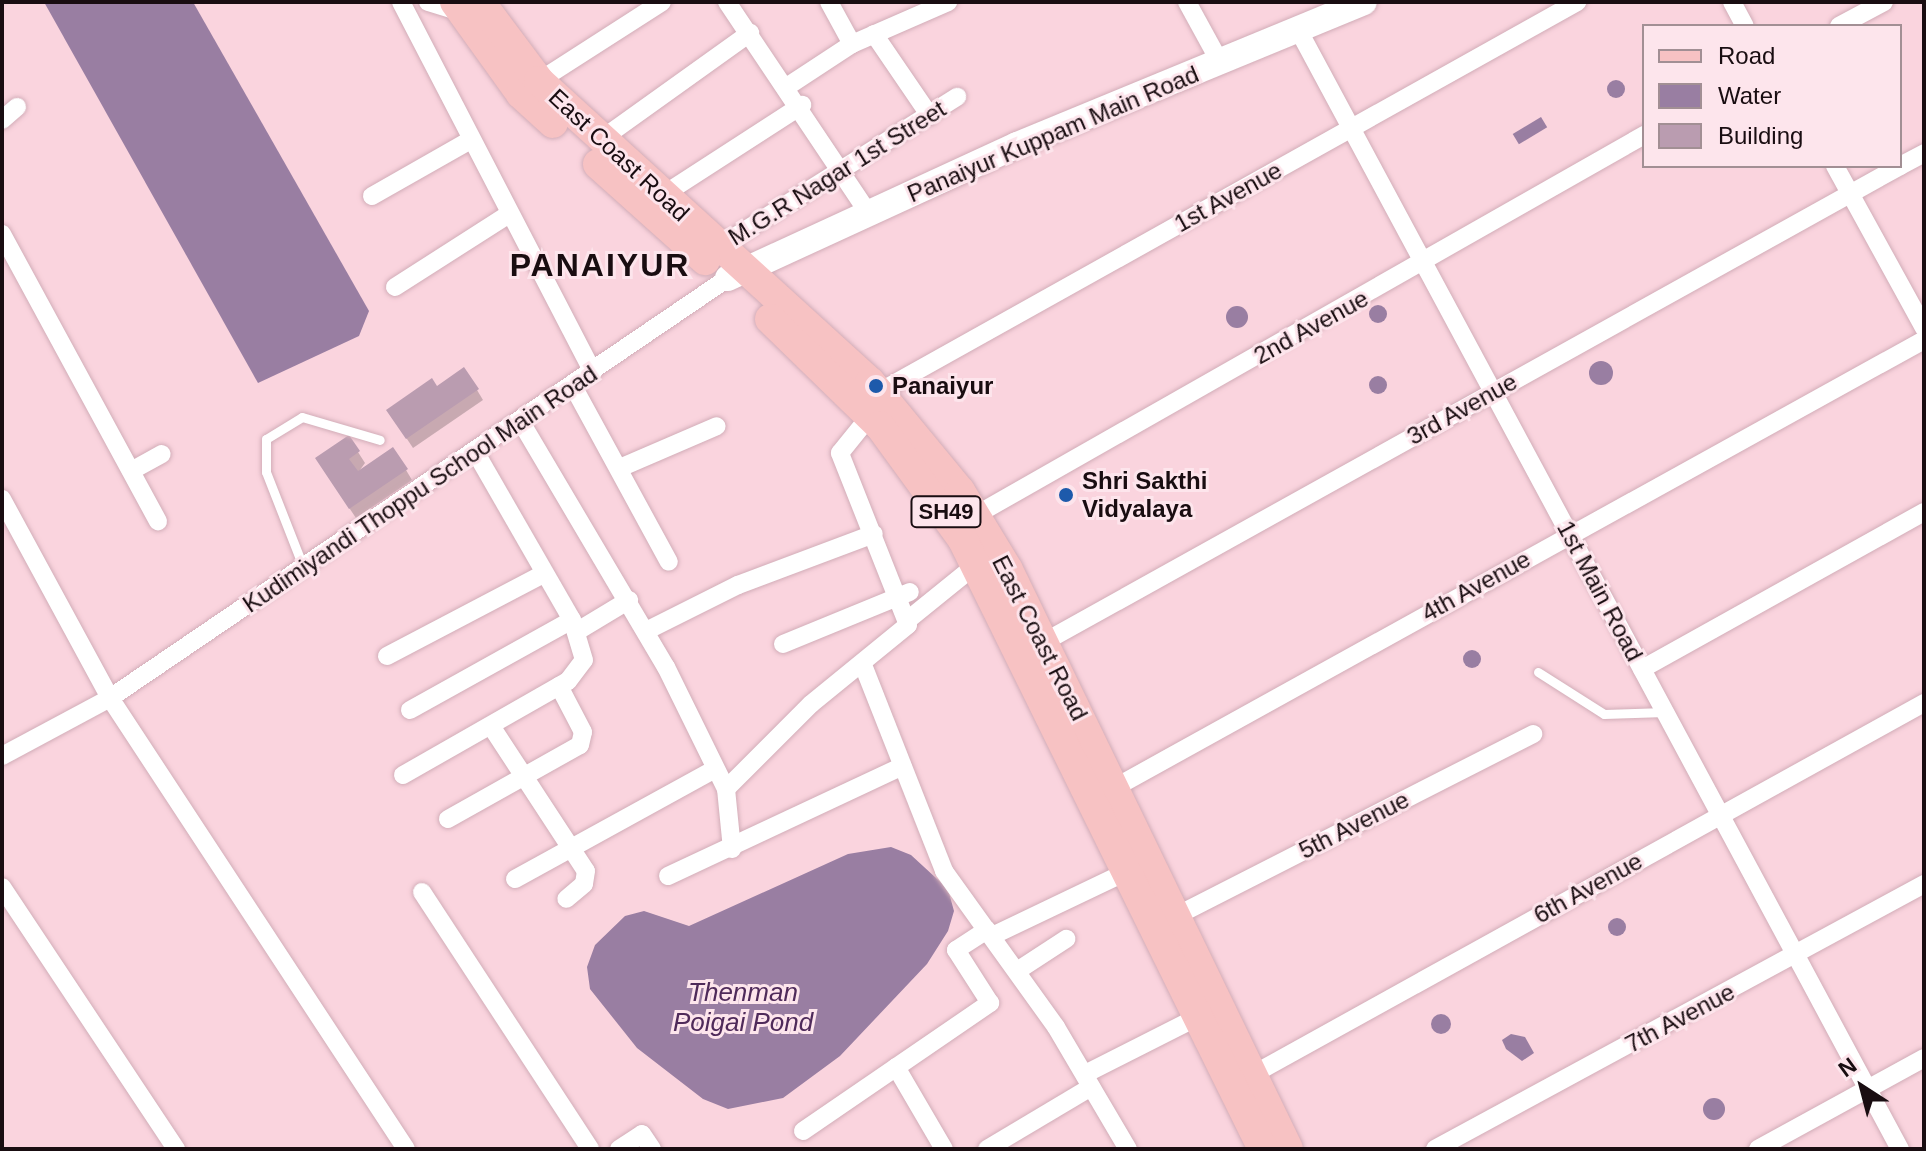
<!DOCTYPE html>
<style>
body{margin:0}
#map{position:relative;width:1926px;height:1151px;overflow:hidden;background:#fad4de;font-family:Helvetica,sans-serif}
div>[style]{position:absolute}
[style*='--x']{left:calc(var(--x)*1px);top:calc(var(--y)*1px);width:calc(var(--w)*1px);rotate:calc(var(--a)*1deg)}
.water>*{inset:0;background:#997ea2;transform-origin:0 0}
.round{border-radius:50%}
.shadow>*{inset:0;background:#0003}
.building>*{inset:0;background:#ba9cb0}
.roads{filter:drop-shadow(0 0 2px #d2adb8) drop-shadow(0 0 2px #d2adb8)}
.lane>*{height:9px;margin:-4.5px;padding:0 4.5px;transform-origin:4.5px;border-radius:4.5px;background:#fff}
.street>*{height:18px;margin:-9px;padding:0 9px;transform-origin:9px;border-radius:9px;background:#fff}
.secondary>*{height:26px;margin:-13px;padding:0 13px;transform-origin:13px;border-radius:13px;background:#fff}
.primary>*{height:30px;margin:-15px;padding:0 15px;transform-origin:15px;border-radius:15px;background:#f7c2c3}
.dots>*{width:22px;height:22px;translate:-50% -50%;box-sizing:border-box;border:4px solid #fde5ec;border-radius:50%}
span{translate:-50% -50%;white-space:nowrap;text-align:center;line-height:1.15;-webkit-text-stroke:6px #fde5ec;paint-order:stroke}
.shield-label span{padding:2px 6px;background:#fde5ec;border:2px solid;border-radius:6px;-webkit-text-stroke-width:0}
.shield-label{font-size:22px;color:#190d11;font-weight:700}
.street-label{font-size:24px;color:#190d11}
.poi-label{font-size:24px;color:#190d11;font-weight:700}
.left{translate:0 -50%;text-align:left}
.water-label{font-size:26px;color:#4f2a5a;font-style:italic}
.district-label{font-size:32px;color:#190d11;font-weight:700;letter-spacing:2px}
.frame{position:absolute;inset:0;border:4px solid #190d11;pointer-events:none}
.legend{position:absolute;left:1642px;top:24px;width:260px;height:144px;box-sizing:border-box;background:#fde5ec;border:2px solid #a28f94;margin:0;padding:10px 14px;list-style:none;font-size:24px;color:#190d11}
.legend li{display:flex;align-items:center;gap:16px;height:40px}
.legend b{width:40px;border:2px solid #a28f94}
.north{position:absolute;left:1822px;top:1047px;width:80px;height:80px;-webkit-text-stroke:6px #fde5ec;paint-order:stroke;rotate:324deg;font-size:22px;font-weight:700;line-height:32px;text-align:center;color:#190d11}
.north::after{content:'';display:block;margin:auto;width:28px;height:36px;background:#190d11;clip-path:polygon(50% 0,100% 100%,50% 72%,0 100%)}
</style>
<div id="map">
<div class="water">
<i style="clip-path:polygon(44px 2px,193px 2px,369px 311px,359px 336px,258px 383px)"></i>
<i class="round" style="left:1607px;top:80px;width:18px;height:18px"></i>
<i style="left:1541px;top:117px;width:12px;height:33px;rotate:59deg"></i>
<i class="round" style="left:1369px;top:305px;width:18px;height:18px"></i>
<i class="round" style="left:1226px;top:306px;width:22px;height:22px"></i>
<i class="round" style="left:1589px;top:361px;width:24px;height:24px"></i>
<i class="round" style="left:1369px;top:376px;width:18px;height:18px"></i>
<i class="round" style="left:1463px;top:650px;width:18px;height:18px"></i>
<i style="clip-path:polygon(891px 847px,911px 855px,948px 889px,954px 911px,948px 931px,927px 964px,840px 1056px,783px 1098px,728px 1109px,703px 1099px,637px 1048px,590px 989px,587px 967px,595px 945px,625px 916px,644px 911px,689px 926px,848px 854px)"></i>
<i class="round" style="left:1608px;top:918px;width:18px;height:18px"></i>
<i class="round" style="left:1431px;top:1014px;width:20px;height:20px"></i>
<i style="clip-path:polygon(1511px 1034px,1525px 1037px,1534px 1053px,1522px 1061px,1506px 1049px,1502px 1040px)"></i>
<i class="round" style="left:1703px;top:1098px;width:22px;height:22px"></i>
</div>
<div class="shadow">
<i style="clip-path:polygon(436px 389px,477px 390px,483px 400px,413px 448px,395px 421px)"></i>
<i style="clip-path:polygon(349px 438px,365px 463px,357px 474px,406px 470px,412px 480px,356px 518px,323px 469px)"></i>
</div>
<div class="building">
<i style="clip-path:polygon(464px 367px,479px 389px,406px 439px,386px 410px,432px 378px,437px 386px)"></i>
<i style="clip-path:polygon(349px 435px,360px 451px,349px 459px,358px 471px,393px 447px,408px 469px,349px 509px,315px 458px)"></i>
</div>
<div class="roads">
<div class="lane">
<i style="--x:304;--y:569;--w:104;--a:-111.4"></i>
<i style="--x:266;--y:472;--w:33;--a:-90"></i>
<i style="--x:266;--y:439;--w:42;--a:-31.4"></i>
<i style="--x:302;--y:417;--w:81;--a:16.4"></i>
<i style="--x:1538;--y:672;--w:78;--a:32.5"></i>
<i style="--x:1604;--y:714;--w:61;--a:-1.9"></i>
</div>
<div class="street">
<i style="--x:401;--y:2;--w:417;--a:62.6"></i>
<i style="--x:428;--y:2;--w:34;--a:17"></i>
<i style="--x:727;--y:2;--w:254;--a:56.2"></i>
<i style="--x:829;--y:2;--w:48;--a:61.3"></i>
<i style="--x:1187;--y:2;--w:71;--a:61.3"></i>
<i style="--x:1732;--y:2;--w:27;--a:62"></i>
<i style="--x:1839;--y:26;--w:51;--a:-28.1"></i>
<i style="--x:1300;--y:33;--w:1267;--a:61.74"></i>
<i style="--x:874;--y:34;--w:99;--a:55.7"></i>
<i style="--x:539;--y:81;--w:146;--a:-32.7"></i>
<i style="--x:788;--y:86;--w:77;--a:-33.3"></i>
<i style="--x:852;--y:44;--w:105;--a:-23.6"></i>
<i style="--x:2;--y:120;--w:20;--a:-41"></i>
<i style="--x:599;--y:141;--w:186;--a:-35.6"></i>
<i style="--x:1835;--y:166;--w:185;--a:61.2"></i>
<i style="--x:1900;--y:166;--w:27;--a:-28"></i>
<i style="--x:663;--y:195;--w:166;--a:-32.9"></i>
<i style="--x:372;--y:196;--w:112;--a:-29.6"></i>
<i style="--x:2;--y:234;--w:327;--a:61.5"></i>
<i style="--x:717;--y:248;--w:284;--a:-32.2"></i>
<i style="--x:395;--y:287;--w:132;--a:-32.6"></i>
<i style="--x:573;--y:386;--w:200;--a:61.4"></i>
<i style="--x:879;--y:392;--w:800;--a:-29.19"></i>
<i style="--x:521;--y:422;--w:285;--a:59.4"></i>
<i style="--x:666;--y:667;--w:136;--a:63.8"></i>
<i style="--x:622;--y:467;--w:103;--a:-23.3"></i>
<i style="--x:131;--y:471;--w:35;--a:-29"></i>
<i style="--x:2;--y:499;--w:226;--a:61.5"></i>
<i style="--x:110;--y:698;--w:539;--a:56.72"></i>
<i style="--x:976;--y:515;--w:769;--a:-29.63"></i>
<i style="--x:909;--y:619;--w:87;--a:-39"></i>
<i style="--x:646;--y:631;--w:103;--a:-26.6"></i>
<i style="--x:738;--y:585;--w:145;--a:-20.6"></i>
<i style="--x:576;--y:632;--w:62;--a:-31.1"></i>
<i style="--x:783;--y:644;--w:137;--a:-22.3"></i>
<i style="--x:1037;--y:646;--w:988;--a:-29.08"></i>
<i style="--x:387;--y:656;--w:176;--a:-27.7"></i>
<i style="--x:863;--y:665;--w:221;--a:68.5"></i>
<i style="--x:944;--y:871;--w:192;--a:54.3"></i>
<i style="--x:1056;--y:1027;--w:142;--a:59.5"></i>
<i style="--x:1642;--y:669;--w:323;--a:-29.1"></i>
<i style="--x:410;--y:710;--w:185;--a:-29.1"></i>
<i style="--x:491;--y:726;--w:173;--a:56.8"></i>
<i style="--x:586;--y:871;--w:13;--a:99"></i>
<i style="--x:584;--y:884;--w:23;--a:140"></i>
<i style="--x:2;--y:756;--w:123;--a:-28.2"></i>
<i style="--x:110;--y:698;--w:747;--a:-34.2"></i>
<i style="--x:403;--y:775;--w:190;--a:-29.7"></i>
<i style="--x:568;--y:681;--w:26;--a:-53"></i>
<i style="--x:584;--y:660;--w:42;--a:-106.7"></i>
<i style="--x:572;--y:620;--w:193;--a:-119.9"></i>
<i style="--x:1114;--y:788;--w:926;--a:-28.95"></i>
<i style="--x:448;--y:819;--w:151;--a:-29.3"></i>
<i style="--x:580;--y:745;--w:13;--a:-77"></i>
<i style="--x:583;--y:732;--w:52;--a:-117.6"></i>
<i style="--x:732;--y:849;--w:60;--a:-95.7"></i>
<i style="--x:726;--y:789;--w:120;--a:-45"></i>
<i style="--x:811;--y:704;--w:125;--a:-39.2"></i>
<i style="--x:908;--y:625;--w:185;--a:-111.6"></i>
<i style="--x:840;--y:453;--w:48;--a:-51"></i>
<i style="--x:668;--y:876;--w:259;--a:-25.1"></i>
<i style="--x:515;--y:879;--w:226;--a:-28.8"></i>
<i style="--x:2;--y:887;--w:315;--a:56.4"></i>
<i style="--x:422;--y:892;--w:307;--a:56.8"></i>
<i style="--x:1176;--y:916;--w:401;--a:-27"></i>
<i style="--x:992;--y:936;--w:151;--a:-25.5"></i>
<i style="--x:1017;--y:971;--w:59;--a:-33.1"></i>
<i style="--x:896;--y:1067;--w:95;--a:59.7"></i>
<i style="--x:1085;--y:1074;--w:129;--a:-26.8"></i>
<i style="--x:1252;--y:1075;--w:768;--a:-28.97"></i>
<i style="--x:803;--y:1131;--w:227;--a:-34.4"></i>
<i style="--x:990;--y:1003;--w:63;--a:-122.7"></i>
<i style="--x:956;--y:950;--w:37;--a:-33"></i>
<i style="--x:619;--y:1149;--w:27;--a:-33"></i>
<i style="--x:642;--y:1134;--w:18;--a:56"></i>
<i style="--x:987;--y:1149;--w:121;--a:-30.8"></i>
<i style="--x:1435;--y:1149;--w:556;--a:-28.45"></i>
<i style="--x:1758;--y:1149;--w:189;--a:-28.7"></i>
</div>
<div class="secondary">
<i style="--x:728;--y:278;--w:318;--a:-24.7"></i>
<i style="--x:1017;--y:145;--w:375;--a:-22.4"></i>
</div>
<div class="primary">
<i style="--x:455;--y:2;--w:113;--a:54.3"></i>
<i style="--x:521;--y:94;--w:43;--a:42.2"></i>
<i style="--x:480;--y:2;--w:99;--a:53.2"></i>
<i style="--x:539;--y:81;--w:447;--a:42.3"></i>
<i style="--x:870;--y:382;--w:141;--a:50.5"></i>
<i style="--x:960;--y:491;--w:92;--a:58.7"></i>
<i style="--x:1008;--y:570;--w:643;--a:64.19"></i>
<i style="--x:598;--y:164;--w:144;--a:41.9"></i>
<i style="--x:770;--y:319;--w:153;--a:44.2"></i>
<i style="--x:880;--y:426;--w:141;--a:53.9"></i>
<i style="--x:963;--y:540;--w:679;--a:63.77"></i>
</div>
</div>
<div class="dots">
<i style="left:876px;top:386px;background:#1d5aab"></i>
<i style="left:1066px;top:495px;background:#1d5aab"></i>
</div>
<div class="shield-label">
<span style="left:946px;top:512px">SH49</span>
</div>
<div class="street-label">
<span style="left:1053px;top:134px;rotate:-23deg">Panaiyur Kuppam Main Road</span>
<span style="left:619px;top:155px;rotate:43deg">East Coast Road</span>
<span style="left:837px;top:173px;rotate:-32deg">M.G.R Nagar 1st Street</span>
<span style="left:1228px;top:197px;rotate:-29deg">1st Avenue</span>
<span style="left:1311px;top:327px;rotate:-29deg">2nd Avenue</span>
<span style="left:1462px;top:409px;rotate:-29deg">3rd Avenue</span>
<span style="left:420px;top:489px;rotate:-34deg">Kudimiyandi Thoppu School Main Road</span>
<span style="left:1476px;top:586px;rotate:-29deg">4th Avenue</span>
<span style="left:1600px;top:591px;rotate:62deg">1st Main Road</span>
<span style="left:1040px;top:638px;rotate:63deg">East Coast Road</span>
<span style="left:1354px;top:825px;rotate:-27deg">5th Avenue</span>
<span style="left:1588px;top:888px;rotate:-29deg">6th Avenue</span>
<span style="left:1680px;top:1018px;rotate:-28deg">7th Avenue</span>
</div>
<div class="poi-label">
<span class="left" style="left:892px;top:386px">Panaiyur</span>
<span class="left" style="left:1082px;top:495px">Shri Sakthi<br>Vidyalaya</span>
</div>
<div class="water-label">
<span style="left:743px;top:1008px">Thenman<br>Poigai Pond</span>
</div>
<div class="district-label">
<span style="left:600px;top:265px">PANAIYUR</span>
</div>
<div class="frame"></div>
<ul class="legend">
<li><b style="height:10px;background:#f7c2c3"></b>Road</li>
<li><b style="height:22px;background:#997ea2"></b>Water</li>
<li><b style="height:22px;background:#ba9cb0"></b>Building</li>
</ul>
<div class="north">N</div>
</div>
